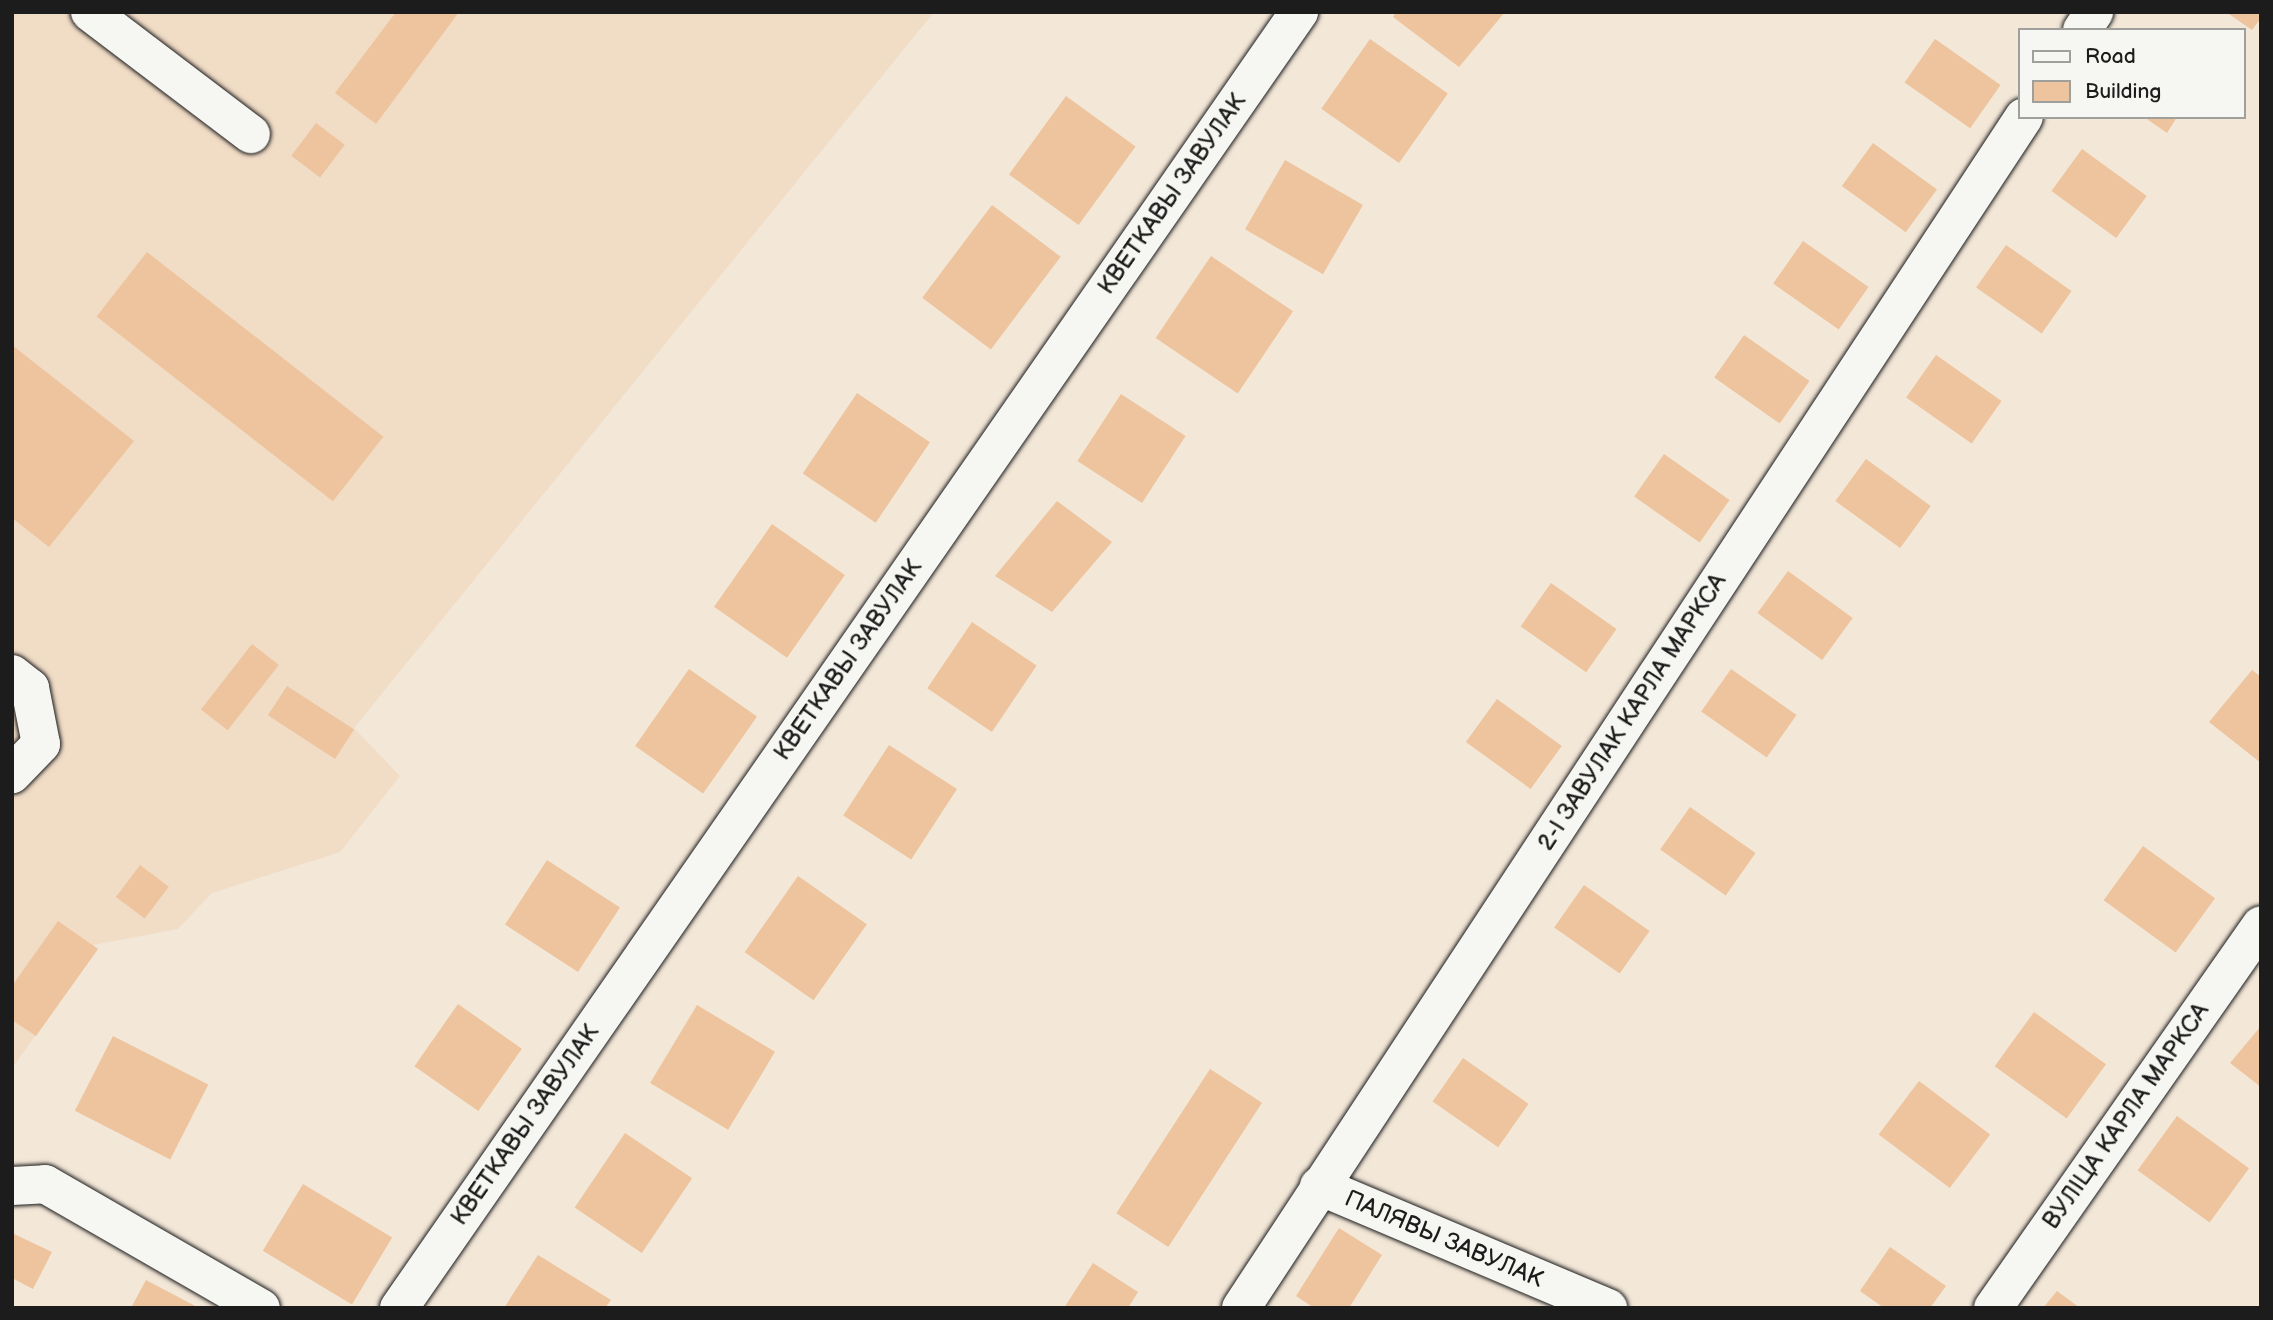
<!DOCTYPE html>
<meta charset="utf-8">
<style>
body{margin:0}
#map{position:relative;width:2273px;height:1320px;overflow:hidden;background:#f3e7d8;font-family:"Balsamiq Sans",sans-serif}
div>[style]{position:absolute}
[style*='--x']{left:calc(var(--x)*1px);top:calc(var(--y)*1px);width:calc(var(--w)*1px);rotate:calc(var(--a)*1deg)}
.built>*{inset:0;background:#f1dcc6}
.building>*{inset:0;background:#edc49d;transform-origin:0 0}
.roads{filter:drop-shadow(0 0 2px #1c1c1c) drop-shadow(0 0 2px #1c1c1c)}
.minor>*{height:38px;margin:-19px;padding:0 19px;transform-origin:19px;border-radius:19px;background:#f6f6f2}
span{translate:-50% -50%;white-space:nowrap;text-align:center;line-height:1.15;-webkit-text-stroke:5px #f6f6f2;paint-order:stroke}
.street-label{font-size:24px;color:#1c1c1c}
.frame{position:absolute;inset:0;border:14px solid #1c1c1c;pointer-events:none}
.legend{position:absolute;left:2018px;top:28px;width:228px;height:91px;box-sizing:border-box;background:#f6f6f2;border:2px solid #9f9f9c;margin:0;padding:9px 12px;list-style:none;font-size:21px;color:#1c1c1c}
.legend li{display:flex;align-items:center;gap:14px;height:35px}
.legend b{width:35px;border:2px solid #9f9f9c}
</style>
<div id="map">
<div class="built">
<i style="clip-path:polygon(12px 12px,934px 12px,354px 728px,400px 776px,340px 852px,212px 893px,178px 929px,93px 945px,98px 949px,12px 1068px)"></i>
</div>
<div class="building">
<i style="clip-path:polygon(396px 12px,459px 12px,376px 124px,335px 93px)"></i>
<i style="clip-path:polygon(1396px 12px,1505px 12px,1459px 67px,1393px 17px)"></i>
<i style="clip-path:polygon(2226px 12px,2261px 12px,2261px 18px,2252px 30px)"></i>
<i style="left:1370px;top:39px;width:95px;height:85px;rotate:35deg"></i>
<i style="left:1935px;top:39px;width:80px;height:53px;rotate:35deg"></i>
<i style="left:1066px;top:96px;width:86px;height:97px;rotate:36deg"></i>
<i style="clip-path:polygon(2144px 117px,2177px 117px,2167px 133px)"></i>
<i style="left:316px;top:123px;width:36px;height:41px;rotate:37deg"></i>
<i style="left:1873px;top:143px;width:79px;height:53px;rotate:36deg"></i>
<i style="left:2082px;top:149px;width:80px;height:52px;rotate:36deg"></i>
<i style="left:1285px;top:160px;width:90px;height:80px;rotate:30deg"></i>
<i style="left:992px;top:205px;width:86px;height:116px;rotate:37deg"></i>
<i style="left:1803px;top:241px;width:80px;height:52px;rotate:35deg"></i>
<i style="left:2006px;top:245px;width:80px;height:52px;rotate:35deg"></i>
<i style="left:147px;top:252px;width:300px;height:82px;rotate:38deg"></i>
<i style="left:1211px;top:256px;width:99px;height:99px;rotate:34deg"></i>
<i style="left:1744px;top:335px;width:80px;height:52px;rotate:35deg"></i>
<i style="clip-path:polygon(12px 345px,134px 441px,49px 547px,12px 518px)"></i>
<i style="left:1936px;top:355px;width:80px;height:52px;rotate:35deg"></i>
<i style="left:857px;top:393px;width:88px;height:97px;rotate:34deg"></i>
<i style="left:1121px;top:394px;width:77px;height:80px;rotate:33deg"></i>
<i style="left:1664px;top:454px;width:80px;height:52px;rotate:35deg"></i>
<i style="left:1866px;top:459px;width:80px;height:52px;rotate:36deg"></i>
<i style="clip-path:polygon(1057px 501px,1112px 542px,1052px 612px,995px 576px)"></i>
<i style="left:772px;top:524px;width:89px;height:101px;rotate:35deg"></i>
<i style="left:1788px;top:571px;width:80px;height:52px;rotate:36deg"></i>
<i style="left:1551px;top:583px;width:80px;height:53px;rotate:35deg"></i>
<i style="left:972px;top:622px;width:78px;height:80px;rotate:34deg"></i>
<i style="left:252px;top:644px;width:34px;height:83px;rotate:38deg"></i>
<i style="left:689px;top:669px;width:83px;height:94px;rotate:35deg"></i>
<i style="left:1731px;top:669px;width:80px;height:52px;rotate:35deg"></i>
<i style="clip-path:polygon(2252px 670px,2261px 677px,2261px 763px,2209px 722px)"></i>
<i style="left:287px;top:686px;width:80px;height:35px;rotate:33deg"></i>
<i style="left:1497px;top:699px;width:80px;height:53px;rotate:36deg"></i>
<i style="left:889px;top:745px;width:81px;height:84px;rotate:33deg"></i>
<i style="left:1690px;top:807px;width:80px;height:52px;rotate:35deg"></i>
<i style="left:2143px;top:846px;width:89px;height:67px;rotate:36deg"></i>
<i style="left:547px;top:860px;width:87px;height:77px;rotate:33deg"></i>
<i style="left:140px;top:865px;width:36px;height:40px;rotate:37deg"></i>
<i style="left:798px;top:876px;width:84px;height:93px;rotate:35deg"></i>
<i style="left:1584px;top:885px;width:80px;height:52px;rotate:35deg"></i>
<i style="clip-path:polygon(58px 921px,98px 949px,36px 1036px,12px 1020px,12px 986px)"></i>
<i style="left:458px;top:1004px;width:78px;height:76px;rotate:35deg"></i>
<i style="left:697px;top:1005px;width:91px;height:91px;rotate:31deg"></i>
<i style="left:2034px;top:1012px;width:89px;height:67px;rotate:36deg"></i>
<i style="clip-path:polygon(2261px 1026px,2261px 1087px,2230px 1063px)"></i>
<i style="left:113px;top:1036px;width:107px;height:84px;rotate:27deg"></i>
<i style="left:1463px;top:1058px;width:80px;height:53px;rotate:35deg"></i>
<i style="left:1210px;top:1069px;width:62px;height:172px;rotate:33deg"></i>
<i style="left:1919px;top:1081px;width:89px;height:67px;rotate:37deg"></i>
<i style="left:2177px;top:1116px;width:89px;height:67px;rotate:36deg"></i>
<i style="left:625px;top:1133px;width:81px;height:90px;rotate:34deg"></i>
<i style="left:303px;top:1184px;width:104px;height:78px;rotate:31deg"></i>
<i style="clip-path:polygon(1339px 1228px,1382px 1255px,1349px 1308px,1314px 1308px,1296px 1296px)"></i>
<i style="clip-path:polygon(12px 1233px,52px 1252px,33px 1289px,12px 1278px)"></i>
<i style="clip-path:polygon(1890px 1247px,1946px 1286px,1930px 1308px,1884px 1308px,1860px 1291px)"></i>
<i style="clip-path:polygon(538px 1255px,611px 1300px,605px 1308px,504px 1308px)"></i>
<i style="clip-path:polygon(1093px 1263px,1138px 1292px,1128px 1308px,1064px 1308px)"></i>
<i style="clip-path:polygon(146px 1280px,199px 1308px,131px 1308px)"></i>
<i style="clip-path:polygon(2057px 1291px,2080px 1308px,2043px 1308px)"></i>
</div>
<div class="roads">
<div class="minor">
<i style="--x:90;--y:12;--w:202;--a:37.2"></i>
<i style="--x:2082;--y:30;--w:22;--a:-56"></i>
<i style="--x:12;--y:674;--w:23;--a:38"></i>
<i style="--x:30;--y:688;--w:57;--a:78.9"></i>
<i style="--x:41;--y:744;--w:42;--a:134"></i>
<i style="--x:12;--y:1186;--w:33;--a:-3"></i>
<i style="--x:45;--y:1184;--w:249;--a:29.9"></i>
<i style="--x:1319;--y:1186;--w:314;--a:22.9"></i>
<i style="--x:399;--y:1308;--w:1578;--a:-55.22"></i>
<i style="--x:1241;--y:1308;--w:1425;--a:-56.68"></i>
<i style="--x:1993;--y:1308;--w:467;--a:-55"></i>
</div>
</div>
<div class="street-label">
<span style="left:1172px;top:194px;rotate:-55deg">КВЕТКАВЫ ЗАВУЛАК</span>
<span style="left:848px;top:660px;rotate:-55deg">КВЕТКАВЫ ЗАВУЛАК</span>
<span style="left:1632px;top:712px;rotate:-57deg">2-І ЗАВУЛАК КАРЛА МАРКСА</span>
<span style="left:2126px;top:1116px;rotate:-55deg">ВУЛІЦА КАРЛА МАРКСА</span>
<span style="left:525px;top:1125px;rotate:-55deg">КВЕТКАВЫ ЗАВУЛАК</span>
<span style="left:1444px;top:1239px;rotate:23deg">ПАЛЯВЫ ЗАВУЛАК</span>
</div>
<div class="frame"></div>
<ul class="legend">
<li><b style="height:9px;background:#f6f6f2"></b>Road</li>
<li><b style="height:19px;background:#edc49d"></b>Building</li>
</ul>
</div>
